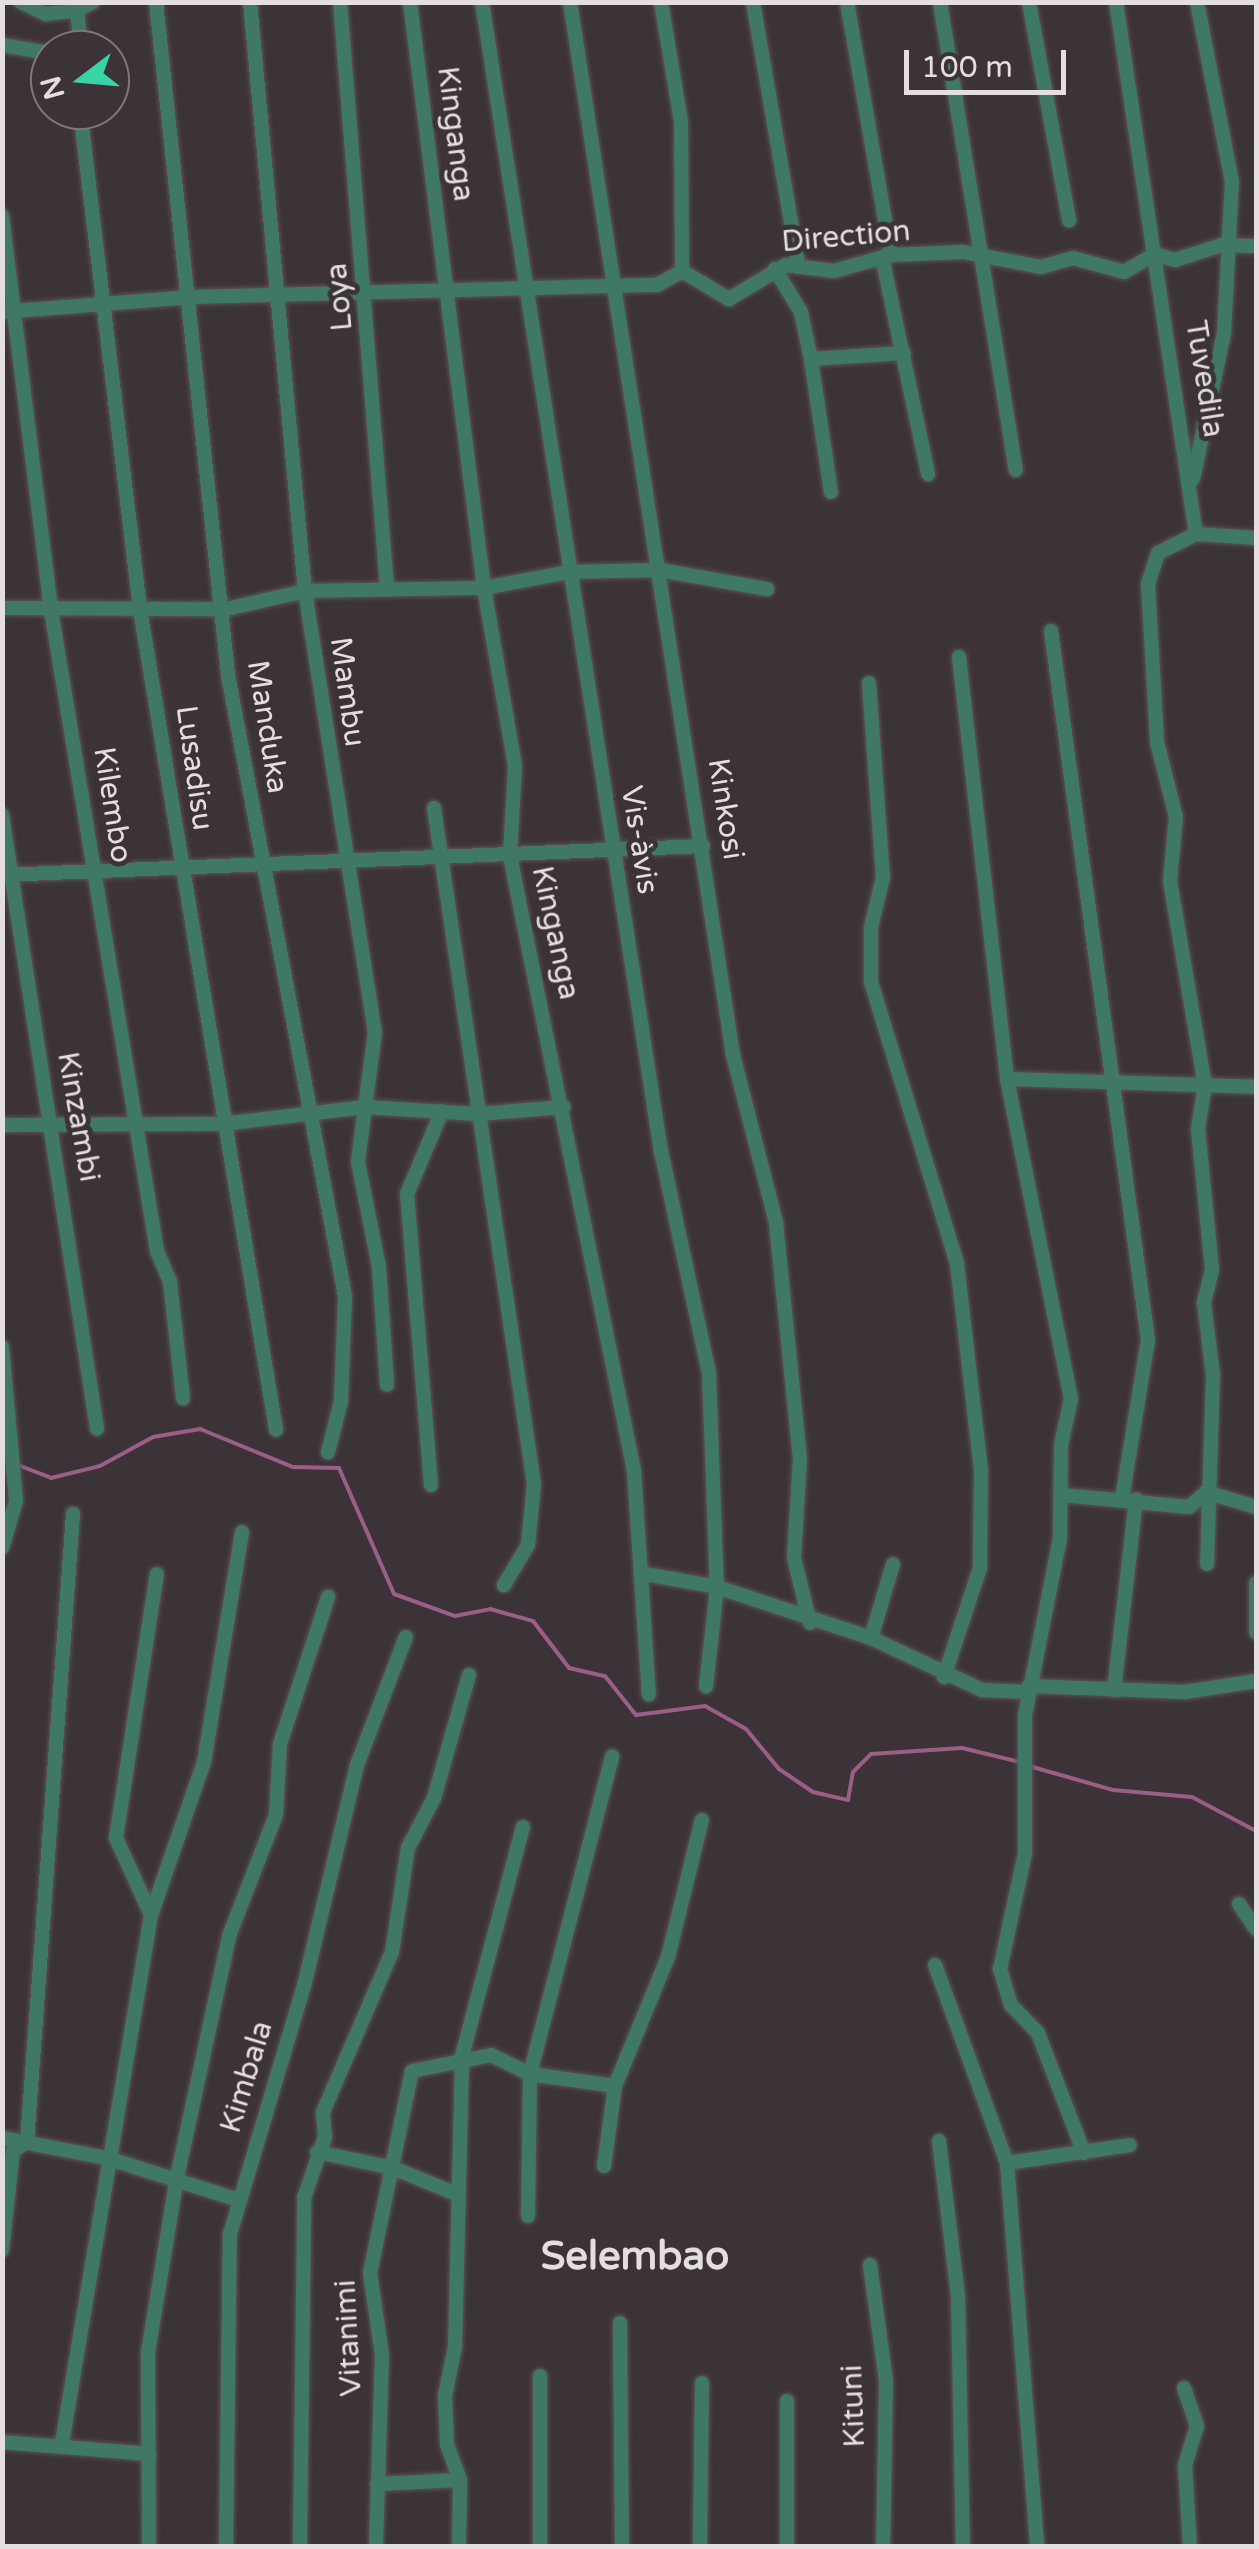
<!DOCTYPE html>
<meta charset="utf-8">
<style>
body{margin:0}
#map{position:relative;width:1259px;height:2549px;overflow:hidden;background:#3c3339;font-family:"Varela Round",sans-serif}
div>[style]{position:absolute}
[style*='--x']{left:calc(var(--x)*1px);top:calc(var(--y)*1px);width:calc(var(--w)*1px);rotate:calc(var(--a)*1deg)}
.stream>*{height:4px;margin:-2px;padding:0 2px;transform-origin:2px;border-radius:2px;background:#9a5e87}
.roads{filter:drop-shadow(0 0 2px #5a5257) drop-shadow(0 0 2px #5a5257)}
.minor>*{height:14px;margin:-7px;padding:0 7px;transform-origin:7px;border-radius:7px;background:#3f7965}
span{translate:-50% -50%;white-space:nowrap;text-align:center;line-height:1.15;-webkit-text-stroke:10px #3c3339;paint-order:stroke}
.street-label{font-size:30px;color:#e4dee2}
.district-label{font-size:40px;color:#e4dee2;font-weight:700}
.frame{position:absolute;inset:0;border:5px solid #e4dee2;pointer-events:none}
.north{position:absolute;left:30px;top:30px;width:100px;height:100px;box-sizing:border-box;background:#3c3339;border:2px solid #7f777d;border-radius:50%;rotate:254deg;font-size:28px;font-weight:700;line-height:40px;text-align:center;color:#e4dee2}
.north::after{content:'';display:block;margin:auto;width:35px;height:45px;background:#36d4a7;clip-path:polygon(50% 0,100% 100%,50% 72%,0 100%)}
.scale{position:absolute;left:904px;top:50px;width:162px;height:45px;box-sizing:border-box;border:5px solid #e4dee2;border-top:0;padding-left:12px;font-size:30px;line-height:35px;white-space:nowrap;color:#e4dee2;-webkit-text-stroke:8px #3c3339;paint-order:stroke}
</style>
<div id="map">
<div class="stream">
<i style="--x:15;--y:1464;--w:39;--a:21"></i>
<i style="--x:51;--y:1478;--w:50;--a:-13.8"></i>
<i style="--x:100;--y:1466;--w:60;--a:-28.7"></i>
<i style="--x:153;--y:1437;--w:48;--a:-9.7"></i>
<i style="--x:200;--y:1429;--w:100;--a:22.2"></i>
<i style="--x:293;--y:1467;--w:46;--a:1.2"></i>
<i style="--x:339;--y:1468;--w:137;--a:66.4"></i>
<i style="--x:394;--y:1594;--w:65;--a:19.8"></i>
<i style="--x:455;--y:1616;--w:36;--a:-11"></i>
<i style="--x:490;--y:1609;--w:45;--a:15.6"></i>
<i style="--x:533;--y:1621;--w:59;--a:52.5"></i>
<i style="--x:569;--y:1668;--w:37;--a:13"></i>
<i style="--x:605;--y:1676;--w:50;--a:51.5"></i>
<i style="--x:636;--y:1715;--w:70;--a:-7.4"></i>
<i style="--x:705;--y:1706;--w:47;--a:29.3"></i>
<i style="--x:746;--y:1729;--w:52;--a:50.5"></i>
<i style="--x:779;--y:1769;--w:41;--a:34.1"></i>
<i style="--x:813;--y:1792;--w:36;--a:13"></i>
<i style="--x:848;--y:1800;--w:28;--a:-80"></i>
<i style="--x:853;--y:1772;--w:25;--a:-45"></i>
<i style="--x:871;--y:1754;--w:91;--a:-3.8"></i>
<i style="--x:962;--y:1748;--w:60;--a:13.6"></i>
<i style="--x:1029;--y:1766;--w:87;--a:15.9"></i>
<i style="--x:1113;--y:1790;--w:79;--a:5.1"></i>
<i style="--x:1192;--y:1797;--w:72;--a:28"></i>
</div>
<div class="roads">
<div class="minor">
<i style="--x:21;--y:2;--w:28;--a:26"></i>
<i style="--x:46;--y:14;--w:31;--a:-7"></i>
<i style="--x:77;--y:10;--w:7;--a:-98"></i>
<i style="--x:156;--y:2;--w:677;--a:83.89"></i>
<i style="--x:228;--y:675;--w:632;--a:79.33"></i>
<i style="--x:345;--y:1296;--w:105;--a:92.2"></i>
<i style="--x:341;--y:1401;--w:53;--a:104.3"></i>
<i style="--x:250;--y:2;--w:592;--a:84.67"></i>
<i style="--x:305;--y:591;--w:447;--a:81"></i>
<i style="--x:375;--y:1032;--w:131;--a:97.5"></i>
<i style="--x:358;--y:1162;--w:107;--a:78.7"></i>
<i style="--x:379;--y:1267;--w:118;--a:86.1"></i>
<i style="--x:340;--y:2;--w:587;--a:85.41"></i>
<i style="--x:410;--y:2;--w:591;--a:82.8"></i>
<i style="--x:484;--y:588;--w:181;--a:80.1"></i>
<i style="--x:515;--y:766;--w:90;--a:93.2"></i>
<i style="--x:510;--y:856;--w:627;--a:78.6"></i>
<i style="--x:634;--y:1471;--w:224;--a:86.2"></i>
<i style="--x:482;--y:2;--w:1163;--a:81.15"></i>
<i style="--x:661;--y:1151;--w:227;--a:77.8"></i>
<i style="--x:709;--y:1373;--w:214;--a:87.9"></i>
<i style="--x:717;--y:1587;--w:100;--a:96.3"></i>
<i style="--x:570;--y:2;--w:1066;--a:81.2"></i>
<i style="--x:733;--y:1055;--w:173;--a:75.6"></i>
<i style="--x:776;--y:1223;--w:237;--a:84.2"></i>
<i style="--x:800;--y:1459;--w:99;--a:93.5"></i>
<i style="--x:794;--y:1558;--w:67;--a:76.2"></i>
<i style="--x:661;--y:2;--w:121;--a:80.5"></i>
<i style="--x:681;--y:121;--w:150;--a:89.6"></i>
<i style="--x:753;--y:2;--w:269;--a:80.2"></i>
<i style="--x:847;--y:2;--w:257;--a:80.1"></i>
<i style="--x:940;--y:2;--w:474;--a:80.8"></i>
<i style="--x:1029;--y:2;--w:222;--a:79.6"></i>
<i style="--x:1116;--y:2;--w:538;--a:81.45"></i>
<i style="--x:1196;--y:534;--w:42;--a:153.4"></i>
<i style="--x:1158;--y:553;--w:33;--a:108"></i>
<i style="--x:1148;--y:584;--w:158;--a:86.7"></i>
<i style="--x:1157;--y:742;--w:77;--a:75.8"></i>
<i style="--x:1176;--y:817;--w:64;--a:95.4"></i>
<i style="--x:1170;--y:881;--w:207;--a:80.3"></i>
<i style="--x:1205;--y:1085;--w:45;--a:99"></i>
<i style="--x:1198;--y:1129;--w:142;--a:84.3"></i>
<i style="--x:1212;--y:1270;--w:34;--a:104"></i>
<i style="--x:1204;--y:1303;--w:73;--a:82.9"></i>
<i style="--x:1213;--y:1375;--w:189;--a:91.8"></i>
<i style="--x:2;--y:45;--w:49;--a:9.5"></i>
<i style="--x:60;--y:50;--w:21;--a:-5"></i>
<i style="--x:81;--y:48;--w:38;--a:-96"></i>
<i style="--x:77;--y:10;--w:18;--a:-27"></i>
<i style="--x:80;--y:110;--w:503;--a:83.14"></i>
<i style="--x:140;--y:609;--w:832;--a:80.59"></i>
<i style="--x:2;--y:216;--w:397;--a:82.9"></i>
<i style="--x:51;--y:610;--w:650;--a:80.61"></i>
<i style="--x:157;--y:1251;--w:34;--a:67"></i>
<i style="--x:170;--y:1282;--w:117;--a:83.6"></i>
<i style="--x:882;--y:257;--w:222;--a:78"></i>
<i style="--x:775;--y:269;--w:50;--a:58.8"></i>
<i style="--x:801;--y:312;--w:48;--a:78"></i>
<i style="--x:682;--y:271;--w:55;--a:30.8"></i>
<i style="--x:729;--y:299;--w:66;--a:-30.8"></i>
<i style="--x:786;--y:265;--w:48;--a:7.1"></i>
<i style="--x:834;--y:271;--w:59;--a:-15.7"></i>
<i style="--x:891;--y:255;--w:72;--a:-2.4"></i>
<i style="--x:963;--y:252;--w:79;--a:10.9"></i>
<i style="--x:1041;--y:267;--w:33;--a:-16"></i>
<i style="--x:1073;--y:258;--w:53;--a:15.4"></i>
<i style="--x:1124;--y:272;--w:36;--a:-30"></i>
<i style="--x:1155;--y:254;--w:21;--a:17"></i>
<i style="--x:1175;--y:260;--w:49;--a:-17.7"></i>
<i style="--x:1222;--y:245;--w:34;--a:2"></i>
<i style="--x:2;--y:312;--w:190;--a:-4.5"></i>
<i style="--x:191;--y:297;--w:466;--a:-1.5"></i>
<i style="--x:657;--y:285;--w:29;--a:-29"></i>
<i style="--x:1193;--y:479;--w:149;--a:-78"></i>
<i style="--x:1224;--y:333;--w:151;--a:-87"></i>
<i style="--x:1232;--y:182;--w:183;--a:-101"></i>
<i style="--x:831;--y:492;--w:134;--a:-98.6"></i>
<i style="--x:811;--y:359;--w:93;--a:-3.7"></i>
<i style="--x:1196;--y:534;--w:60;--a:3.8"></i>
<i style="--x:2;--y:608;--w:224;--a:0.3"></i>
<i style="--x:226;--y:609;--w:81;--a:-12.8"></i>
<i style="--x:305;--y:591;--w:179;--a:-1"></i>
<i style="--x:484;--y:588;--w:86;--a:-10.7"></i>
<i style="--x:569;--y:572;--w:91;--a:-1.3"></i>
<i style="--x:660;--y:570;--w:109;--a:10.1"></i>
<i style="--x:1051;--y:631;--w:716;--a:82.21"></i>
<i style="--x:1148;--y:1340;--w:160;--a:99.3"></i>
<i style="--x:959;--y:657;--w:425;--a:83.5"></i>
<i style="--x:869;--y:683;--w:195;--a:85.9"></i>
<i style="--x:883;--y:877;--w:51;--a:103.5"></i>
<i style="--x:871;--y:927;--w:55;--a:90"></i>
<i style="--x:871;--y:982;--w:294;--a:73"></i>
<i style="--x:957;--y:1263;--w:207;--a:83.4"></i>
<i style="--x:981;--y:1469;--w:99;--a:90.6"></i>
<i style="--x:980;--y:1568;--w:115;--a:108.3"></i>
<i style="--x:434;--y:808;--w:683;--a:81.59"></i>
<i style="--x:534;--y:1484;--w:61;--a:95.6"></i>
<i style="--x:528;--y:1545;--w:47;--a:121"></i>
<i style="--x:2;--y:815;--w:621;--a:81.2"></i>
<i style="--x:2;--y:875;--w:702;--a:-2.37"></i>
<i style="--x:2;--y:1125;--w:220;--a:-0.3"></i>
<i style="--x:222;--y:1124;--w:144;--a:-6.8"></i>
<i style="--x:365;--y:1107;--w:113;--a:3.5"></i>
<i style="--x:478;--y:1114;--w:86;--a:-4.7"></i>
<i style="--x:2;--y:1347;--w:155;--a:84.8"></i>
<i style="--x:16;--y:1501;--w:49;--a:106.6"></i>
<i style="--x:431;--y:1485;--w:292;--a:-94.7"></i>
<i style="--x:407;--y:1194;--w:90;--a:-67.1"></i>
<i style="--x:1062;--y:1495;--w:128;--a:5.4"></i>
<i style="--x:1189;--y:1507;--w:23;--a:-41"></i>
<i style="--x:1206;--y:1492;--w:52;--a:16.7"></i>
<i style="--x:645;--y:1574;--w:73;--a:10.2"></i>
<i style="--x:717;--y:1587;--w:162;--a:18.3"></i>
<i style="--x:871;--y:1638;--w:123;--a:25.1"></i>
<i style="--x:982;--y:1690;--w:46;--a:2.5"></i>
<i style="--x:1256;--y:1583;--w:49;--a:90"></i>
<i style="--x:871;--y:1638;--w:77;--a:-73.4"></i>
<i style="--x:1029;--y:1686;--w:156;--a:2.2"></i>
<i style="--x:1185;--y:1692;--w:72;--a:-8.8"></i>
<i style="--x:1114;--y:1690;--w:192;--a:-83.4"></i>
<i style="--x:1239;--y:1904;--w:30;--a:56"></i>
<i style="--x:151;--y:1915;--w:162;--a:-70.9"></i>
<i style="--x:204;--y:1762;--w:233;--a:-80.6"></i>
<i style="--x:935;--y:1965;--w:211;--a:70"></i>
<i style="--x:1007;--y:2163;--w:384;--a:85.5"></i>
<i style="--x:2;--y:2138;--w:107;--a:10.8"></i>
<i style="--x:107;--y:2158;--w:139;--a:17.7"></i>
<i style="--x:939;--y:2141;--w:155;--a:83"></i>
<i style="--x:958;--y:2295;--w:251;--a:88.9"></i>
<i style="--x:317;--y:2152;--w:78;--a:11.9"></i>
<i style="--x:393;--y:2168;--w:66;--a:22.3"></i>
<i style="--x:1084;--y:2153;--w:129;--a:-111"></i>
<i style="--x:1038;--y:2033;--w:39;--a:-134"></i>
<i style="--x:1011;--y:2005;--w:38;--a:-107"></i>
<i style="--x:1000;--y:1969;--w:119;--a:-77.8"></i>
<i style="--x:1025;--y:1853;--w:138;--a:-90"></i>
<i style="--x:1025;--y:1715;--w:180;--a:-78.8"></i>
<i style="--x:1060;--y:1538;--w:93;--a:-89.4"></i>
<i style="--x:1061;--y:1445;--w:47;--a:-77.7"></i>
<i style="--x:1071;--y:1399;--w:326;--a:-101.3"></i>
<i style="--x:1007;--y:1079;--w:249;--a:1.8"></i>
<i style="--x:1007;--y:2163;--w:124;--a:-8.3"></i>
<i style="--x:604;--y:2166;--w:81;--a:-82.2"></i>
<i style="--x:615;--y:2086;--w:139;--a:-67.7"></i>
<i style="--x:668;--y:1957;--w:141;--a:-76.1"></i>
<i style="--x:528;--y:2216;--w:142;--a:-89.2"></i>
<i style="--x:530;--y:2074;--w:328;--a:-75.5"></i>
<i style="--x:2;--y:2250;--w:100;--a:-83.7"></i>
<i style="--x:13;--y:2151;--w:17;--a:-33"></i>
<i style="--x:27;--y:2142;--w:630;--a:-85.81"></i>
<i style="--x:870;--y:2265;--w:117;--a:82.1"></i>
<i style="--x:886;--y:2381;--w:165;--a:91"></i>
<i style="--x:620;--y:2323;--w:223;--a:89.5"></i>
<i style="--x:1184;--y:2388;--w:40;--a:71.1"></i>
<i style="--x:1197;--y:2426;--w:41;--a:107.1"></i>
<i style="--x:1185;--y:2465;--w:81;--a:86.5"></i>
<i style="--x:787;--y:2401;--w:145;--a:90"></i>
<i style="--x:2;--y:2442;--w:148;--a:4.6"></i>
<i style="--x:62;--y:2443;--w:535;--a:-80.43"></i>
<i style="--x:151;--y:1915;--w:85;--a:-114.4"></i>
<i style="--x:116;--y:1838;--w:267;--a:-81.2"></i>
<i style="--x:377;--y:2484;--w:83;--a:-2.8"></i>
<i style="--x:149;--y:2546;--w:194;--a:-90.3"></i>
<i style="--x:148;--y:2352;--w:172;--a:-80.6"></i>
<i style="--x:176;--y:2182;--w:252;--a:-77.8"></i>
<i style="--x:229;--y:1936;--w:130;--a:-68.8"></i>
<i style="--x:276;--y:1815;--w:71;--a:-86.8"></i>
<i style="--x:280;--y:1744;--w:155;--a:-71.9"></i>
<i style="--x:226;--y:2546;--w:312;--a:-89.3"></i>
<i style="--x:230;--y:2234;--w:259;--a:-73.4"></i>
<i style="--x:304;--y:1986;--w:227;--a:-76.5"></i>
<i style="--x:357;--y:1765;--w:137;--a:-69.1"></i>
<i style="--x:300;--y:2546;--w:348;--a:-89.3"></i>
<i style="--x:304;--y:2198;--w:65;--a:-71"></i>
<i style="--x:325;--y:2137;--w:25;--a:-95"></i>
<i style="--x:323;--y:2112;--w:174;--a:-66.7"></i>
<i style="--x:392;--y:1952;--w:105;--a:-81.3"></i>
<i style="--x:408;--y:1848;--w:56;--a:-62.5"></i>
<i style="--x:434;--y:1798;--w:128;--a:-74.1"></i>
<i style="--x:376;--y:2546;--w:191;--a:-88.2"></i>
<i style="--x:382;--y:2355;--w:83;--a:-98.3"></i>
<i style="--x:370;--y:2273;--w:206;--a:-78.3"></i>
<i style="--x:412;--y:2071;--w:81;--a:-11.4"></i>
<i style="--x:491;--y:2055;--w:43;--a:26"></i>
<i style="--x:530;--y:2074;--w:86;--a:8"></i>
<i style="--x:459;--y:2546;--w:66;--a:-89.1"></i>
<i style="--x:460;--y:2480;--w:38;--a:-110"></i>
<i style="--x:447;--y:2444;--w:48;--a:-92.4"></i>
<i style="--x:445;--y:2396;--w:50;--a:-78.5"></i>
<i style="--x:455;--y:2347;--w:291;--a:-88.6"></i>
<i style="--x:462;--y:2056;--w:237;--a:-75.1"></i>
<i style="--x:540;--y:2546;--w:170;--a:-90"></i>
<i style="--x:700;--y:2546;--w:163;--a:-89.3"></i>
</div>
</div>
<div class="street-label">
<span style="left:455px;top:134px;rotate:83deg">Kinganga</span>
<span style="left:846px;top:237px;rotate:-5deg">Direction</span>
<span style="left:340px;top:297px;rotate:-95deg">Loya</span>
<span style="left:1204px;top:379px;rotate:81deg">Tuvedila</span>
<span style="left:347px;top:692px;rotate:82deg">Mambu</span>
<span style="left:267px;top:727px;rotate:81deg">Manduka</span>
<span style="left:194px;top:768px;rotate:82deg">Lusadisu</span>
<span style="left:112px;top:805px;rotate:81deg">Kilembo</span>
<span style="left:725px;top:809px;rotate:81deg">Kinkosi</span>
<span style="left:639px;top:840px;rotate:81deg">Vis-àvis</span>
<span style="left:555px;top:933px;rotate:78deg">Kinganga</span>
<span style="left:78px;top:1117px;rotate:80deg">Kinzambi</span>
<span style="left:247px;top:2077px;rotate:-73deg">Kimbala</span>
<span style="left:349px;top:2338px;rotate:-93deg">Vitanimi</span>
<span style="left:854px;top:2406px;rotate:-92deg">Kituni</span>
</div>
<div class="district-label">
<span style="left:635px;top:2256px">Selembao</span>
</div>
<div class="frame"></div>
<div class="north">N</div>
<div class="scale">100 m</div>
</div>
